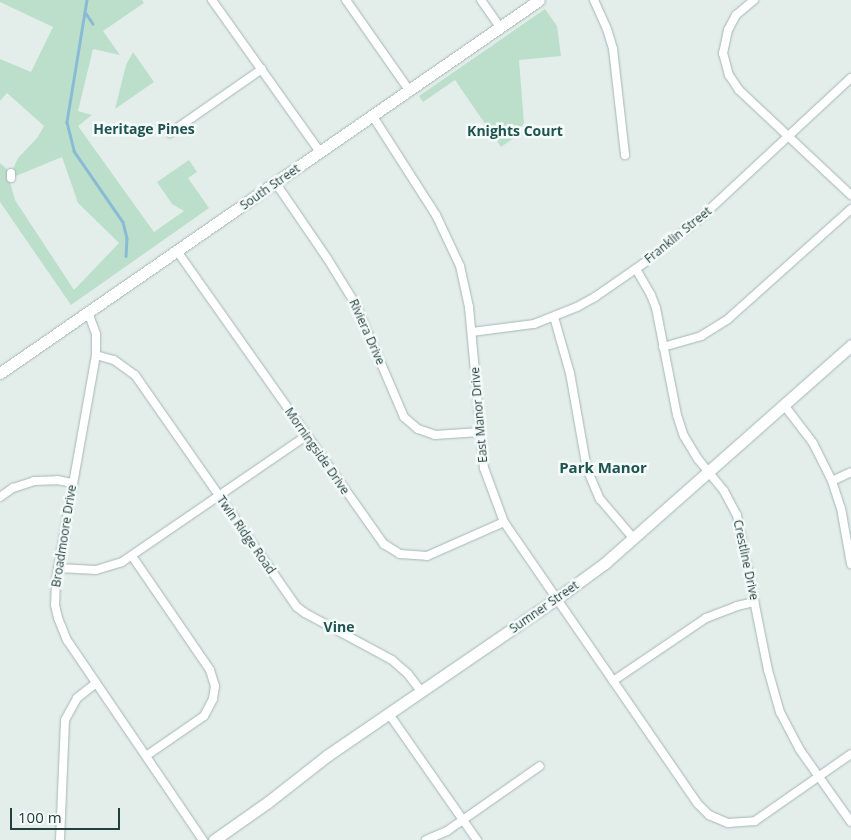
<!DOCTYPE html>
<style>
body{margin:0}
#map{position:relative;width:851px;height:840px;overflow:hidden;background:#e3eeeb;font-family:"Open Sans",sans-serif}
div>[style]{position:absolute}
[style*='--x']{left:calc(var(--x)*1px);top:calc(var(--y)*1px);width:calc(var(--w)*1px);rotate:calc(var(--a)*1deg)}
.green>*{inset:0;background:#bcdfcc}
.stream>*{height:2.5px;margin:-1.25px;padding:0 1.25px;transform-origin:1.25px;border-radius:1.25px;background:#8abbd4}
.roads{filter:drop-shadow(0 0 1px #a5b6b4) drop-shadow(0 0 1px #a5b6b4)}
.street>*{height:8px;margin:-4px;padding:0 4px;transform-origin:4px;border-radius:4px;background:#fff}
.secondary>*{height:11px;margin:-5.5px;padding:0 5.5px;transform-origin:5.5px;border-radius:5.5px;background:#fff}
span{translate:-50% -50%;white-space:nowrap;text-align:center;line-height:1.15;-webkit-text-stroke:5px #f4faf8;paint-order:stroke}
.street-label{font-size:12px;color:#22403e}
.neighbourhood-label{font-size:14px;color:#1d5350;font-weight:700}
.quarter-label{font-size:15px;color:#1d5350;font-weight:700}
.scale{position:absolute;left:10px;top:808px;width:110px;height:22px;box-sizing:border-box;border:2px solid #22403e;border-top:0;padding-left:6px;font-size:15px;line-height:18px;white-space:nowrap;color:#22403e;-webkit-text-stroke:4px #f4faf8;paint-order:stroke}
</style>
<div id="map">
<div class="green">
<i style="clip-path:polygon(evenodd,0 0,142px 0,144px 3px,103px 31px,120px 55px,93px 49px,78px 111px,92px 115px,78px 126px,154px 232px,184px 211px,172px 204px,157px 182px,189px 160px,197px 172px,188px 178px,209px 208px,71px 305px,0 202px,0 163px,11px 173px,18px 158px,37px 138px,44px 126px,7px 93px,0 101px,0 59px,31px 72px,53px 27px,0 2px,0 0,62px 157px,78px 203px,119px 243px,74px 290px,15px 200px,10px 182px,11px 178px,62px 157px)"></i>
<i style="clip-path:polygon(545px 9px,557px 26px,561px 56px,519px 60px,524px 123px,514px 138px,501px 147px,455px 80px,423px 102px,419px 96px)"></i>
<i style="clip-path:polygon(133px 52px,154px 82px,115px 109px,126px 65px)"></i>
</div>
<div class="stream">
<i style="--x:87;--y:0;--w:124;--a:99.3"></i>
<i style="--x:67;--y:122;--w:30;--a:76"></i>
<i style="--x:74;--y:151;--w:86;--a:55.4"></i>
<i style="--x:123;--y:222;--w:16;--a:76"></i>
<i style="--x:127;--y:238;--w:18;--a:93"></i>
<i style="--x:85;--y:12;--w:14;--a:56"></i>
</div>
<div class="roads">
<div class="street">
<i style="--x:212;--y:0;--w:186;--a:54.6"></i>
<i style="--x:346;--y:0;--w:110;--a:55"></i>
<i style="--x:481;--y:0;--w:33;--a:55"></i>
<i style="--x:594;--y:0;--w:32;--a:66"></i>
<i style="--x:607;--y:29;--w:21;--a:73"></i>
<i style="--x:613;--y:49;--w:107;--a:83.5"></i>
<i style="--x:754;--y:0;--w:23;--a:140"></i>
<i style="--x:736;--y:15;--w:17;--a:118"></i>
<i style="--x:728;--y:30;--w:24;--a:102"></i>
<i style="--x:723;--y:53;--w:23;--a:75"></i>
<i style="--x:729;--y:75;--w:18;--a:56"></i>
<i style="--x:739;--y:90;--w:154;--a:43.2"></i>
<i style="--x:372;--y:115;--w:119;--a:57.4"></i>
<i style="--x:436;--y:215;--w:56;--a:64.8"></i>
<i style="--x:460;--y:266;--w:42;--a:77.6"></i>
<i style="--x:469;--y:307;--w:162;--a:84.7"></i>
<i style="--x:484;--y:468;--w:58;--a:69.7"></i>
<i style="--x:504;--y:522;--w:342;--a:55.5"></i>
<i style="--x:698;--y:804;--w:16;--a:45"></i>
<i style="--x:709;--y:815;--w:21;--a:23"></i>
<i style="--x:728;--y:823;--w:27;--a:-4"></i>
<i style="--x:755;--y:821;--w:117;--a:-34.9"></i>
<i style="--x:170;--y:133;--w:112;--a:-34.8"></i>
<i style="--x:11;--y:178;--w:5;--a:-90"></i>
<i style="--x:275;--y:182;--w:92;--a:55.6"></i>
<i style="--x:327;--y:258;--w:55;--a:58.3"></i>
<i style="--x:356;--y:305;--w:122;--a:66.8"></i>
<i style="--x:404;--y:417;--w:18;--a:41"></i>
<i style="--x:418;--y:429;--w:18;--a:19"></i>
<i style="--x:435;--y:435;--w:45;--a:-3.8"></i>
<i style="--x:177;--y:251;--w:359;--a:54.8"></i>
<i style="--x:384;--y:544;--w:19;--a:32"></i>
<i style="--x:400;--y:554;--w:27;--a:4"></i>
<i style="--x:427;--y:556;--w:84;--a:-23.8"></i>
<i style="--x:636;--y:269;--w:30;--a:60"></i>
<i style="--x:651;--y:295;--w:14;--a:69"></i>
<i style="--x:656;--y:308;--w:109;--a:78.9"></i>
<i style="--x:677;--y:415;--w:22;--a:72"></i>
<i style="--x:684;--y:436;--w:27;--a:59"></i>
<i style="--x:698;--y:459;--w:41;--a:50.9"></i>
<i style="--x:724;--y:491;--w:27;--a:62"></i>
<i style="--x:737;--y:515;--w:158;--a:78.7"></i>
<i style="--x:768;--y:670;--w:44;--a:74.1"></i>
<i style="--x:780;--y:712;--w:43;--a:62.2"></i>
<i style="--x:800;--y:750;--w:88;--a:54.7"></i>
<i style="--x:88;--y:312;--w:23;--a:70"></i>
<i style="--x:96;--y:334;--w:21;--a:90"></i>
<i style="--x:96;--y:355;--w:228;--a:100.1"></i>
<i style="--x:56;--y:579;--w:26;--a:92"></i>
<i style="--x:55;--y:605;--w:13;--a:77"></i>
<i style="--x:58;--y:618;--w:24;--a:68"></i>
<i style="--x:67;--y:640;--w:242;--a:55.8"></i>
<i style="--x:554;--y:317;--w:58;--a:74.1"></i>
<i style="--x:570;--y:373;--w:97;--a:80"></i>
<i style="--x:587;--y:469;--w:33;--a:67"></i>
<i style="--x:600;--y:499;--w:52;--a:49.6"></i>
<i style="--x:472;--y:332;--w:63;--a:-7.4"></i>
<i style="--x:534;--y:324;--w:46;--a:-21.6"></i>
<i style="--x:577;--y:307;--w:21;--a:-29"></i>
<i style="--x:595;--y:297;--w:63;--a:-34.7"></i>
<i style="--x:647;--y:261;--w:64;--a:-38.7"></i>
<i style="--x:697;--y:221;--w:210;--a:-42.9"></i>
<i style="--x:663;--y:347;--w:40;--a:-16"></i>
<i style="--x:701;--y:336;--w:32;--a:-32"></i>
<i style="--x:728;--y:319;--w:165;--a:-41.8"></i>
<i style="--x:96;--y:355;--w:19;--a:16"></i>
<i style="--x:114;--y:360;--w:26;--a:36"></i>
<i style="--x:135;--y:375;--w:283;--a:55.1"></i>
<i style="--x:297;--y:607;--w:10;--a:37"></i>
<i style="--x:305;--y:613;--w:99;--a:28.4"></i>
<i style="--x:392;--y:660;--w:21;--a:41"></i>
<i style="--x:408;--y:674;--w:21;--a:53"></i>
<i style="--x:784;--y:405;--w:48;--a:52.7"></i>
<i style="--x:813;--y:443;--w:42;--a:63.4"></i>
<i style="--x:832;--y:481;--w:28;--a:72"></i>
<i style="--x:841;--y:508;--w:57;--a:79.9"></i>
<i style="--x:832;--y:481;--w:21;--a:-25"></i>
<i style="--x:0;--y:497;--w:16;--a:-35"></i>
<i style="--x:13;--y:488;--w:22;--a:-18"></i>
<i style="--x:34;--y:481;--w:23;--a:-2"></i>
<i style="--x:57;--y:480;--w:16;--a:11"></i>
<i style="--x:132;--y:556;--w:138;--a:55.6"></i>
<i style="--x:210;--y:670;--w:17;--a:73"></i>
<i style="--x:215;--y:686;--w:13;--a:99"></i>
<i style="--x:213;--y:699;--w:19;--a:118"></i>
<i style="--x:204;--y:716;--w:70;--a:145.4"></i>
<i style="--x:58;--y:568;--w:38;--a:3"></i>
<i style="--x:96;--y:570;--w:27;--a:-17"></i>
<i style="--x:122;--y:562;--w:223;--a:-34.4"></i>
<i style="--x:613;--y:681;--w:112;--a:-34.1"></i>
<i style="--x:706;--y:618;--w:33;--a:-21"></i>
<i style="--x:737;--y:606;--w:18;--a:-13"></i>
<i style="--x:389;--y:714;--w:154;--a:55.1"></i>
<i style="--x:60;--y:840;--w:120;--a:-87.6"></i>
<i style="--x:65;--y:720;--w:25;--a:-61"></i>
<i style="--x:77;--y:698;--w:24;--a:-38"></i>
<i style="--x:426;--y:840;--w:23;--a:-23"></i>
<i style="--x:447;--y:831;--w:113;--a:-35"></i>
</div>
<div class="secondary">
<i style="--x:0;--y:373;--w:655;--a:-34.68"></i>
<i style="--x:214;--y:840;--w:66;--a:-35.1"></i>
<i style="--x:268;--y:802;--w:76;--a:-38.1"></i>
<i style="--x:328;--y:755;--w:276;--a:-34.4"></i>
<i style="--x:556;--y:599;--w:61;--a:-36.3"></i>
<i style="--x:605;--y:563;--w:329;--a:-41.5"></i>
</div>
</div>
<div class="street-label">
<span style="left:270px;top:187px;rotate:-35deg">South Street</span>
<span style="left:678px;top:235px;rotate:-39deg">Franklin Street</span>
<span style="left:367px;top:332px;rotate:66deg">Riviera Drive</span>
<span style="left:479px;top:415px;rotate:-95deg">East Manor Drive</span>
<span style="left:317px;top:451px;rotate:55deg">Morningside Drive</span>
<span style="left:246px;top:535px;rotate:55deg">Twin Ridge Road</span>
<span style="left:64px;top:536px;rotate:-81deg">Broadmoore Drive</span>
<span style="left:746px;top:560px;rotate:78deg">Crestline Drive</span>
<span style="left:544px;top:607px;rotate:-35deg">Sumner Street</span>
</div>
<div class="neighbourhood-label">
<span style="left:144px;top:129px">Heritage Pines</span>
<span style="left:515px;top:131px">Knights Court</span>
<span style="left:339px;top:627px">Vine</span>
</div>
<div class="quarter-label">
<span style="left:603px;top:468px">Park Manor</span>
</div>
<div class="scale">100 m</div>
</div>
